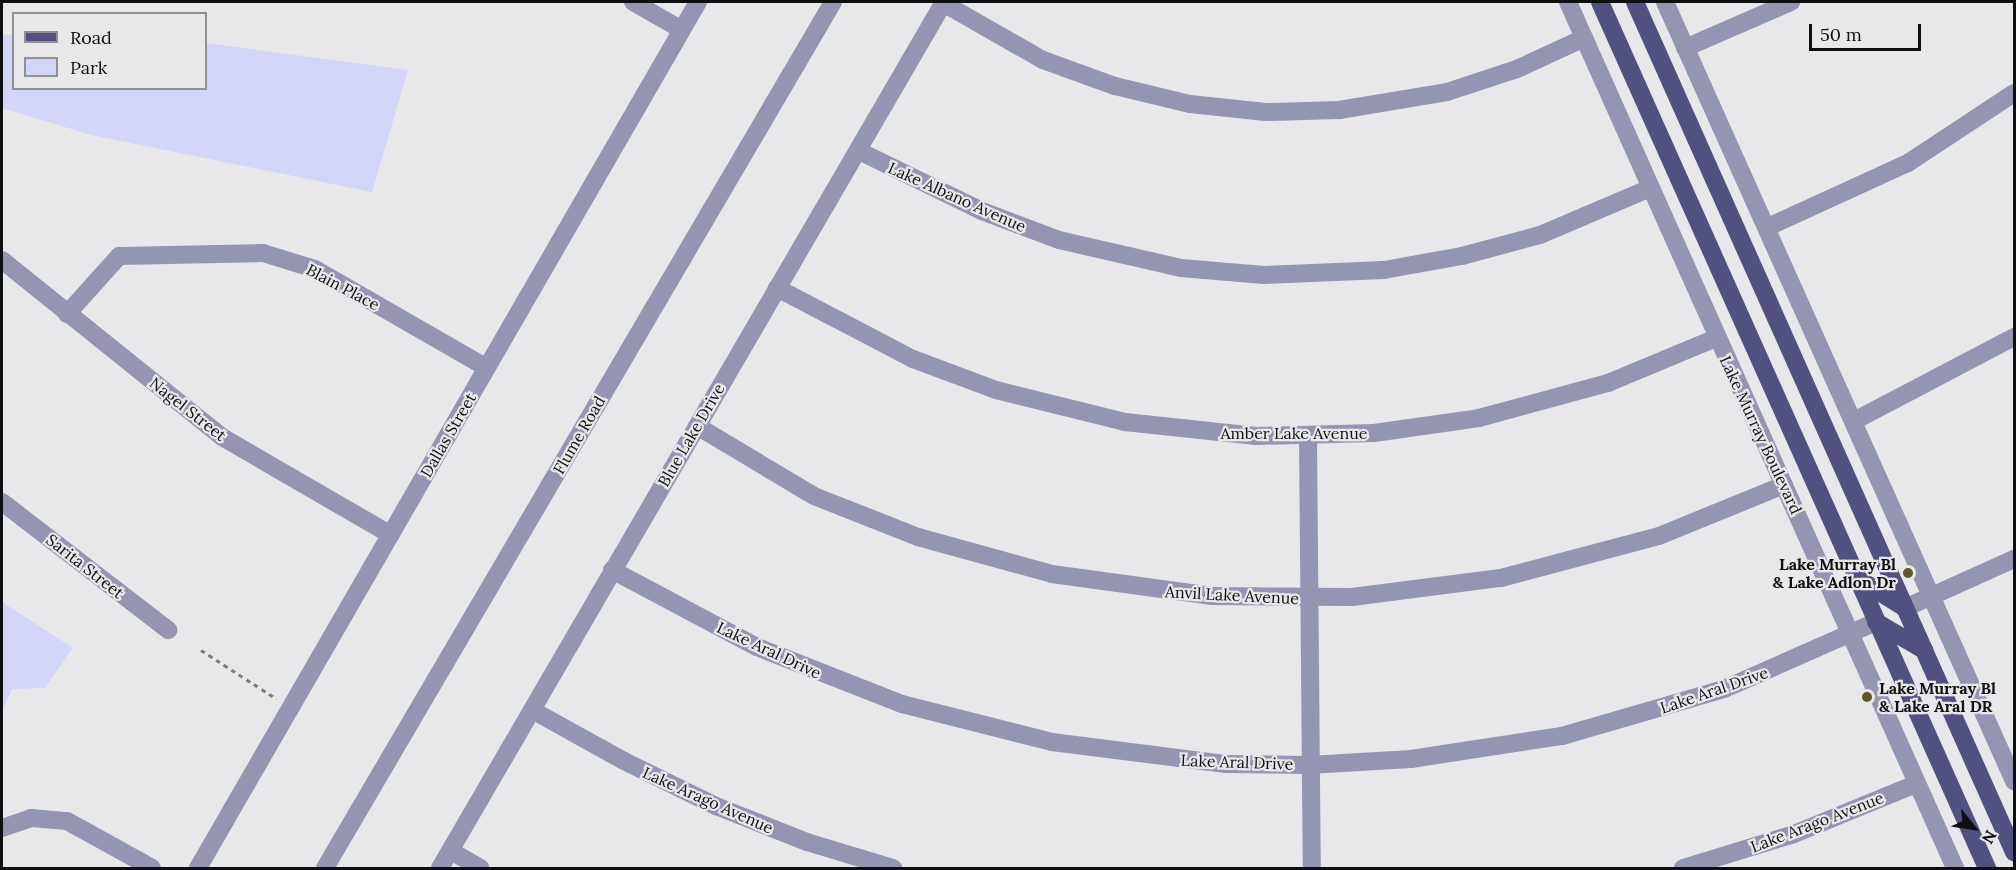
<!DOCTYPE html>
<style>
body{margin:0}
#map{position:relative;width:2016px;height:870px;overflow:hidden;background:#e8e8eb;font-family:Lora,serif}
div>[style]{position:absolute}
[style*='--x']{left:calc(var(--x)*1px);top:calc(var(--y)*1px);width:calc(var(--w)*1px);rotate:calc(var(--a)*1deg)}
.green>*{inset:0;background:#d3d5f9}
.path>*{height:3px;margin-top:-1.5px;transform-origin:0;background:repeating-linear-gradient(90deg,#7d7d7f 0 4.5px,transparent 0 9px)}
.minor>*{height:18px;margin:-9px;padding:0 9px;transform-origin:9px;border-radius:9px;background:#9496b1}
.major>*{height:18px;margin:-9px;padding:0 9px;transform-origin:9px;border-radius:9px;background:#515181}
.dots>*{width:16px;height:16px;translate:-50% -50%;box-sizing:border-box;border:3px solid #e8e8eb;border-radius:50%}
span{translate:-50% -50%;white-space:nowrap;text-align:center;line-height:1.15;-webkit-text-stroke:4.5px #e8e8eb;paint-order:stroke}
.street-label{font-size:16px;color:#0e0f10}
.poi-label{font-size:16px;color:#0e0f10;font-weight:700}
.right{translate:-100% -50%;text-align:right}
.left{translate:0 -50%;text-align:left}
.frame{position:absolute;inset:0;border:3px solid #0e0f10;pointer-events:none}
.legend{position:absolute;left:12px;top:12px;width:195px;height:78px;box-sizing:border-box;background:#e8e8eb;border:2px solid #919193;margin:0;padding:8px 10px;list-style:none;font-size:18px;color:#0e0f10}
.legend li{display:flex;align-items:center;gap:12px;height:30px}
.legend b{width:30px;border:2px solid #919193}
.north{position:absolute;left:1944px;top:798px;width:60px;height:60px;-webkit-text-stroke:4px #e8e8eb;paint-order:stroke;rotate:120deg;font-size:16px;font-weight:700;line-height:24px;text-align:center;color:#0e0f10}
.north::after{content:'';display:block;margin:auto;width:21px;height:27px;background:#0e0f10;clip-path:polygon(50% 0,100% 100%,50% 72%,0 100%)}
.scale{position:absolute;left:1809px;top:24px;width:112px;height:27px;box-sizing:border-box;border:3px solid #0e0f10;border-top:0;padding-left:8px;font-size:18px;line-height:21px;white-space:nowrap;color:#0e0f10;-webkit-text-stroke:4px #e8e8eb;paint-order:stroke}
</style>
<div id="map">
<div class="green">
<i style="clip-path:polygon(2px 35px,13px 35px,14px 88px,206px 88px,206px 43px,408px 70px,372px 192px,91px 135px,2px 108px)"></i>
<i style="clip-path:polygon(2px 602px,73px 648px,45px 688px,12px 689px,2px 711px)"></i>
</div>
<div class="path">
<i style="--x:201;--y:650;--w:90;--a:32.8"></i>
</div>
<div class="minor">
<i style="--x:633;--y:2;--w:56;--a:29.7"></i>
<i style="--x:1568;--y:2;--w:949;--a:65.92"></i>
<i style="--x:1665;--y:2;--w:854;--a:65.87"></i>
<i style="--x:943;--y:3;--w:115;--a:29.7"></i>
<i style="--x:1043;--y:60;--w:77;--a:19.9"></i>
<i style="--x:1115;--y:86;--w:77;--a:13.5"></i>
<i style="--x:1190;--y:104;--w:76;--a:6"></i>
<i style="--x:1266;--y:112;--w:73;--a:-1.6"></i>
<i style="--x:1339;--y:110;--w:109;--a:-9.5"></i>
<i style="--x:1447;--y:92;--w:74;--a:-18.2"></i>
<i style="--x:1517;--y:69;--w:74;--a:-24.8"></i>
<i style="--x:1685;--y:48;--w:116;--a:-23.5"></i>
<i style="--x:859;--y:151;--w:137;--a:26"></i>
<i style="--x:982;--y:211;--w:82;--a:20.6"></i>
<i style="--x:1059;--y:240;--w:125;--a:12.9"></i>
<i style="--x:1181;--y:268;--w:83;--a:4.8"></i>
<i style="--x:1264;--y:275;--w:120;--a:-2.4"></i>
<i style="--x:1384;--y:270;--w:79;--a:-10.2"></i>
<i style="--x:1462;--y:256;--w:81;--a:-15.1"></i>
<i style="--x:1540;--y:235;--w:120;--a:-23.1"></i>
<i style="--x:1768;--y:227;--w:154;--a:-24.6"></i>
<i style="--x:1908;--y:163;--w:127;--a:-33.4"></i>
<i style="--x:2;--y:260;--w:282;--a:38.8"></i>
<i style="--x:222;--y:437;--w:195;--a:30.1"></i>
<i style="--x:777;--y:288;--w:153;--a:27.6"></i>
<i style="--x:913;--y:359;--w:89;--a:20.5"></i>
<i style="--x:996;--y:390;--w:133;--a:13.9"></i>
<i style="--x:1125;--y:422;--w:132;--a:6.1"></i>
<i style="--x:1256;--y:436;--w:118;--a:-1.5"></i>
<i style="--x:1374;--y:433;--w:106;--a:-8.1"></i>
<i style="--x:1479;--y:418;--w:134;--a:-15.2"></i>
<i style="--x:1608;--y:383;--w:117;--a:-22.6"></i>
<i style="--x:67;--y:314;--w:78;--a:-48.1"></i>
<i style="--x:119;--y:256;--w:144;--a:-1.2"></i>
<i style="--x:263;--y:253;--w:54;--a:17.1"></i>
<i style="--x:315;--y:269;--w:198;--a:29.9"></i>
<i style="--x:1854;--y:421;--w:181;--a:-27.7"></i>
<i style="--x:697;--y:426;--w:136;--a:30.9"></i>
<i style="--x:814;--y:496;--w:112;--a:21.5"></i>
<i style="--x:918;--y:537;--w:139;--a:15.4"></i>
<i style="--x:1052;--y:574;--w:162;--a:7.8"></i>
<i style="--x:1212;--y:596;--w:140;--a:0.4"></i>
<i style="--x:1352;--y:597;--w:150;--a:-7.3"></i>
<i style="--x:1501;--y:578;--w:163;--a:-14.9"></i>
<i style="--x:1659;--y:536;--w:135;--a:-22.2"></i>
<i style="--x:1308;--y:437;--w:431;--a:89.5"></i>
<i style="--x:2;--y:502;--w:210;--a:37.6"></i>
<i style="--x:612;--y:570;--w:164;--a:28"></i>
<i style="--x:757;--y:647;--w:156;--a:21.5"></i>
<i style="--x:902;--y:704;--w:155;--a:14.2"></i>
<i style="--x:1052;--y:742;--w:174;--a:7.2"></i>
<i style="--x:1225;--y:764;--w:84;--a:0.7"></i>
<i style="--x:1309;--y:765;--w:102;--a:-3.4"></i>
<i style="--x:1411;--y:759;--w:153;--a:-8.7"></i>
<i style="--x:1562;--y:736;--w:169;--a:-16.2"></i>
<i style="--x:1724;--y:689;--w:166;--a:-23.8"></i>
<i style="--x:1905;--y:608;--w:120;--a:-24.2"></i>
<i style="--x:532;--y:710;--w:105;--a:29"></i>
<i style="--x:624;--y:761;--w:102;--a:26.1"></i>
<i style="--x:716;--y:806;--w:98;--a:21.6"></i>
<i style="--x:807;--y:842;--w:90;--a:16.8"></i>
<i style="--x:2;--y:828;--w:31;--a:-19"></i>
<i style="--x:31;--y:818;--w:36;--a:5"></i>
<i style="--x:67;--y:821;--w:97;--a:28.9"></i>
<i style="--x:451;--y:851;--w:34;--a:30"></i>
<i style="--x:198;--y:868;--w:1000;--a:-60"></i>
<i style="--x:325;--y:868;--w:1004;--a:-59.6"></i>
<i style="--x:440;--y:868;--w:1002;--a:-59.8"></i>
<i style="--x:1683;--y:868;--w:116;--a:-17"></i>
<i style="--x:1794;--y:834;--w:132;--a:-22.3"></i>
</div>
<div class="major">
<i style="--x:1600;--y:2;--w:949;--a:65.92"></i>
<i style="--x:1635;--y:2;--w:931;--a:65.97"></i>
<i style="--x:1857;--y:578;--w:57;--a:32"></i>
<i style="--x:1876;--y:622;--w:56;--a:30.3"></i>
</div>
<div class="dots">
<i style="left:1908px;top:573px;background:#625825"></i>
<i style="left:1867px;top:697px;background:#625825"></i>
</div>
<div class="street-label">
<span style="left:957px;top:197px;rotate:24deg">Lake Albano Avenue</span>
<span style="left:343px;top:287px;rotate:28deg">Blain Place</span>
<span style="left:188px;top:409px;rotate:38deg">Nagel Street</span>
<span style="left:1294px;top:433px">Amber Lake Avenue</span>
<span style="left:448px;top:435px;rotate:-60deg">Dallas Street</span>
<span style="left:579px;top:435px;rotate:-60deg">Flume Road</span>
<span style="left:691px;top:435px;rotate:-60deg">Blue Lake Drive</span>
<span style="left:1761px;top:435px;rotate:65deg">Lake Murray Boulevard</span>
<span style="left:85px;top:566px;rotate:38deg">Sarita Street</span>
<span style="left:1232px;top:595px;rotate:3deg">Anvil Lake Avenue</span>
<span style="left:769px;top:650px;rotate:25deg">Lake Aral Drive</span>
<span style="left:1714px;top:690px;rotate:-19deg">Lake Aral Drive</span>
<span style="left:1237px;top:762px;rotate:2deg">Lake Aral Drive</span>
<span style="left:708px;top:800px;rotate:24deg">Lake Arago Avenue</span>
<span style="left:1817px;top:822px;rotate:-21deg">Lake Arago Avenue</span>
</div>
<div class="poi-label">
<span class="right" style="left:1896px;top:573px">Lake Murray Bl<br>&amp; Lake Adlon Dr</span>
<span class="left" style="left:1879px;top:697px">Lake Murray Bl<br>&amp; Lake Aral DR</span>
</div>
<div class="frame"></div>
<ul class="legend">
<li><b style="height:8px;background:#515181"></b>Road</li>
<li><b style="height:16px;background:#d3d5f9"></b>Park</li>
</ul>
<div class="north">N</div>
<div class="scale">50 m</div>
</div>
